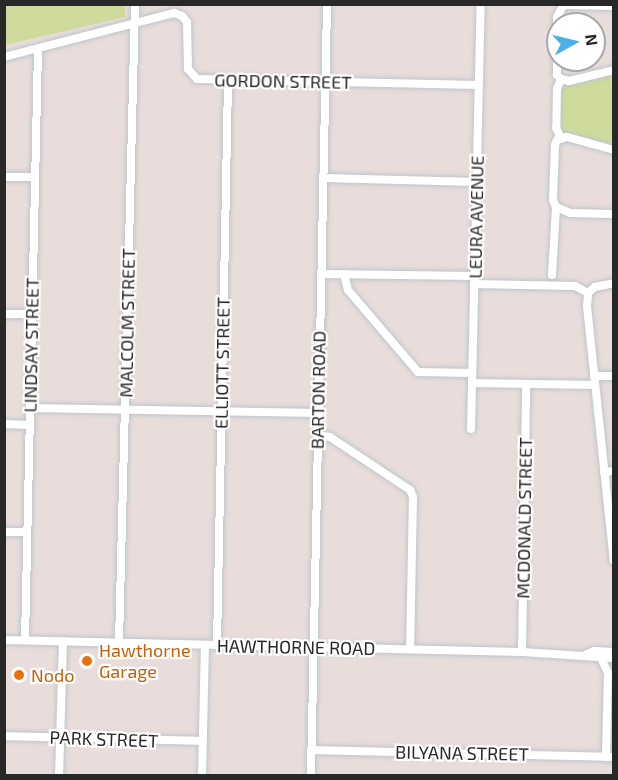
<!DOCTYPE html>
<style>
body{margin:0}
#map{position:relative;width:618px;height:780px;overflow:hidden;background:#e9dddb;font-family:"Exo 2",sans-serif}
div>[style]{position:absolute}
[style*='--x']{left:calc(var(--x)*1px);top:calc(var(--y)*1px);width:calc(var(--w)*1px);rotate:calc(var(--a)*1deg)}
.green>*{inset:0;background:#cfdb9c}
.roads{filter:drop-shadow(0 0 2px #bdc6ca) drop-shadow(0 0 2px #bdc6ca)}
.minor>*{height:8px;margin:-4px;padding:0 4px;transform-origin:4px;border-radius:4px;background:#fff}
.dots>*{width:16px;height:16px;translate:-50% -50%;box-sizing:border-box;border:3px solid #fff;border-radius:50%}
span{translate:-50% -50%;white-space:nowrap;text-align:center;line-height:1.15;-webkit-text-stroke:4.5px #fff;paint-order:stroke}
.street-label{font-size:18px;color:#282828}
.food-label{font-size:18px;color:#c56008}
.left{translate:0 -50%;text-align:left}
.frame{position:absolute;inset:0;border:6px solid #282828;pointer-events:none}
.north{position:absolute;left:546px;top:12px;width:60px;height:60px;box-sizing:border-box;background:#fff;border:2px solid #a9a9a9;border-radius:50%;rotate:82deg;font-size:16px;font-weight:700;line-height:24px;text-align:center;color:#282828}
.north::after{content:'';display:block;margin:auto;width:21px;height:27px;background:#49b0e8;clip-path:polygon(50% 0,100% 100%,50% 72%,0 100%)}
</style>
<div id="map">
<div class="green">
<i style="clip-path:polygon(4px 5px,125px 5px,125px 17px,5px 45px)"></i>
<i style="clip-path:polygon(611px 74px,614px 130px,610px 146px,566px 134px,558px 127px,559px 87px)"></i>
</div>
<div class="roads">
<div class="minor">
<i style="--x:564;--y:4;--w:15;--a:118"></i>
<i style="--x:557;--y:17;--w:58;--a:90"></i>
<i style="--x:557;--y:75;--w:6;--a:45"></i>
<i style="--x:561;--y:79;--w:8;--a:14"></i>
<i style="--x:569;--y:81;--w:46;--a:-13.7"></i>
<i style="--x:564;--y:5;--w:50;--a:1.1"></i>
<i style="--x:4;--y:57;--w:176;--a:-14.5"></i>
<i style="--x:174;--y:13;--w:9;--a:21"></i>
<i style="--x:182;--y:16;--w:8;--a:50"></i>
<i style="--x:187;--y:22;--w:47;--a:88.8"></i>
<i style="--x:188;--y:69;--w:13;--a:48"></i>
<i style="--x:197;--y:79;--w:282;--a:1.2"></i>
<i style="--x:561;--y:79;--w:11;--a:112"></i>
<i style="--x:557;--y:89;--w:39;--a:91"></i>
<i style="--x:556;--y:128;--w:11;--a:63"></i>
<i style="--x:614;--y:150;--w:49;--a:-164.5"></i>
<i style="--x:567;--y:137;--w:10;--a:163"></i>
<i style="--x:557;--y:140;--w:5;--a:112"></i>
<i style="--x:555;--y:145;--w:55;--a:92.1"></i>
<i style="--x:553;--y:200;--w:8;--a:67"></i>
<i style="--x:556;--y:207;--w:15;--a:23"></i>
<i style="--x:570;--y:213;--w:44;--a:1.3"></i>
<i style="--x:4;--y:177;--w:30;--a:0"></i>
<i style="--x:323;--y:178;--w:154;--a:1.5"></i>
<i style="--x:321;--y:274;--w:154;--a:0.7"></i>
<i style="--x:344;--y:274;--w:16;--a:76"></i>
<i style="--x:348;--y:290;--w:108;--a:49.5"></i>
<i style="--x:418;--y:372;--w:54;--a:1.1"></i>
<i style="--x:552;--y:275;--w:68;--a:-86.6"></i>
<i style="--x:474;--y:284;--w:101;--a:1.1"></i>
<i style="--x:575;--y:286;--w:15;--a:28"></i>
<i style="--x:588;--y:293;--w:13;--a:94"></i>
<i style="--x:587;--y:306;--w:256;--a:84"></i>
<i style="--x:588;--y:293;--w:9;--a:-41"></i>
<i style="--x:595;--y:287;--w:19;--a:-12"></i>
<i style="--x:4;--y:314;--w:28;--a:0"></i>
<i style="--x:594;--y:376;--w:20;--a:0"></i>
<i style="--x:472;--y:383;--w:123;--a:0.9"></i>
<i style="--x:30;--y:408;--w:288;--a:1"></i>
<i style="--x:4;--y:424;--w:26;--a:2"></i>
<i style="--x:471;--y:429;--w:425;--a:-88.7"></i>
<i style="--x:317;--y:435;--w:13;--a:9"></i>
<i style="--x:330;--y:437;--w:96;--a:33.5"></i>
<i style="--x:410;--y:490;--w:8;--a:67"></i>
<i style="--x:413;--y:497;--w:152;--a:91.1"></i>
<i style="--x:604;--y:472;--w:10;--a:-6"></i>
<i style="--x:4;--y:532;--w:23;--a:0"></i>
<i style="--x:4;--y:640;--w:518;--a:1.33"></i>
<i style="--x:522;--y:652;--w:92;--a:3.7"></i>
<i style="--x:25;--y:640;--w:590;--a:-88.74"></i>
<i style="--x:119;--y:642;--w:638;--a:-88.56"></i>
<i style="--x:217;--y:645;--w:565;--a:-88.88"></i>
<i style="--x:522;--y:652;--w:267;--a:-89.1"></i>
<i style="--x:587;--y:654;--w:8;--a:-23"></i>
<i style="--x:594;--y:651;--w:20;--a:3"></i>
<i style="--x:601;--y:658;--w:17;--a:65"></i>
<i style="--x:608;--y:673;--w:84;--a:91.4"></i>
<i style="--x:4;--y:736;--w:199;--a:1.4"></i>
<i style="--x:311;--y:750;--w:303;--a:1.3"></i>
<i style="--x:59;--y:776;--w:135;--a:-88.3"></i>
<i style="--x:202;--y:776;--w:131;--a:-88.7"></i>
<i style="--x:311;--y:776;--w:772;--a:-88.81"></i>
</div>
</div>
<div class="dots">
<i style="left:87px;top:661px;background:#e8710a"></i>
<i style="left:19px;top:675px;background:#e8710a"></i>
</div>
<div class="street-label">
<span style="left:283px;top:81px;rotate:1deg">GORDON STREET</span>
<span style="left:476px;top:217px;rotate:-89deg">LEURA AVENUE</span>
<span style="left:127px;top:323px;rotate:-89deg">MALCOLM STREET</span>
<span style="left:31px;top:345px;rotate:-89deg">LINDSAY STREET</span>
<span style="left:222px;top:363px;rotate:-89deg">ELLIOTT STREET</span>
<span style="left:318px;top:390px;rotate:-89deg">BARTON ROAD</span>
<span style="left:524px;top:518px;rotate:-89deg">MCDONALD STREET</span>
<span style="left:296px;top:647px;rotate:1deg">HAWTHORNE ROAD</span>
<span style="left:104px;top:739px;rotate:2deg">PARK STREET</span>
<span style="left:462px;top:753px;rotate:1deg">BILYANA STREET</span>
</div>
<div class="food-label">
<span class="left" style="left:99px;top:661px">Hawthorne<br>Garage</span>
<span class="left" style="left:31px;top:675px">Nodo</span>
</div>
<div class="frame"></div>
<div class="north">N</div>
</div>
